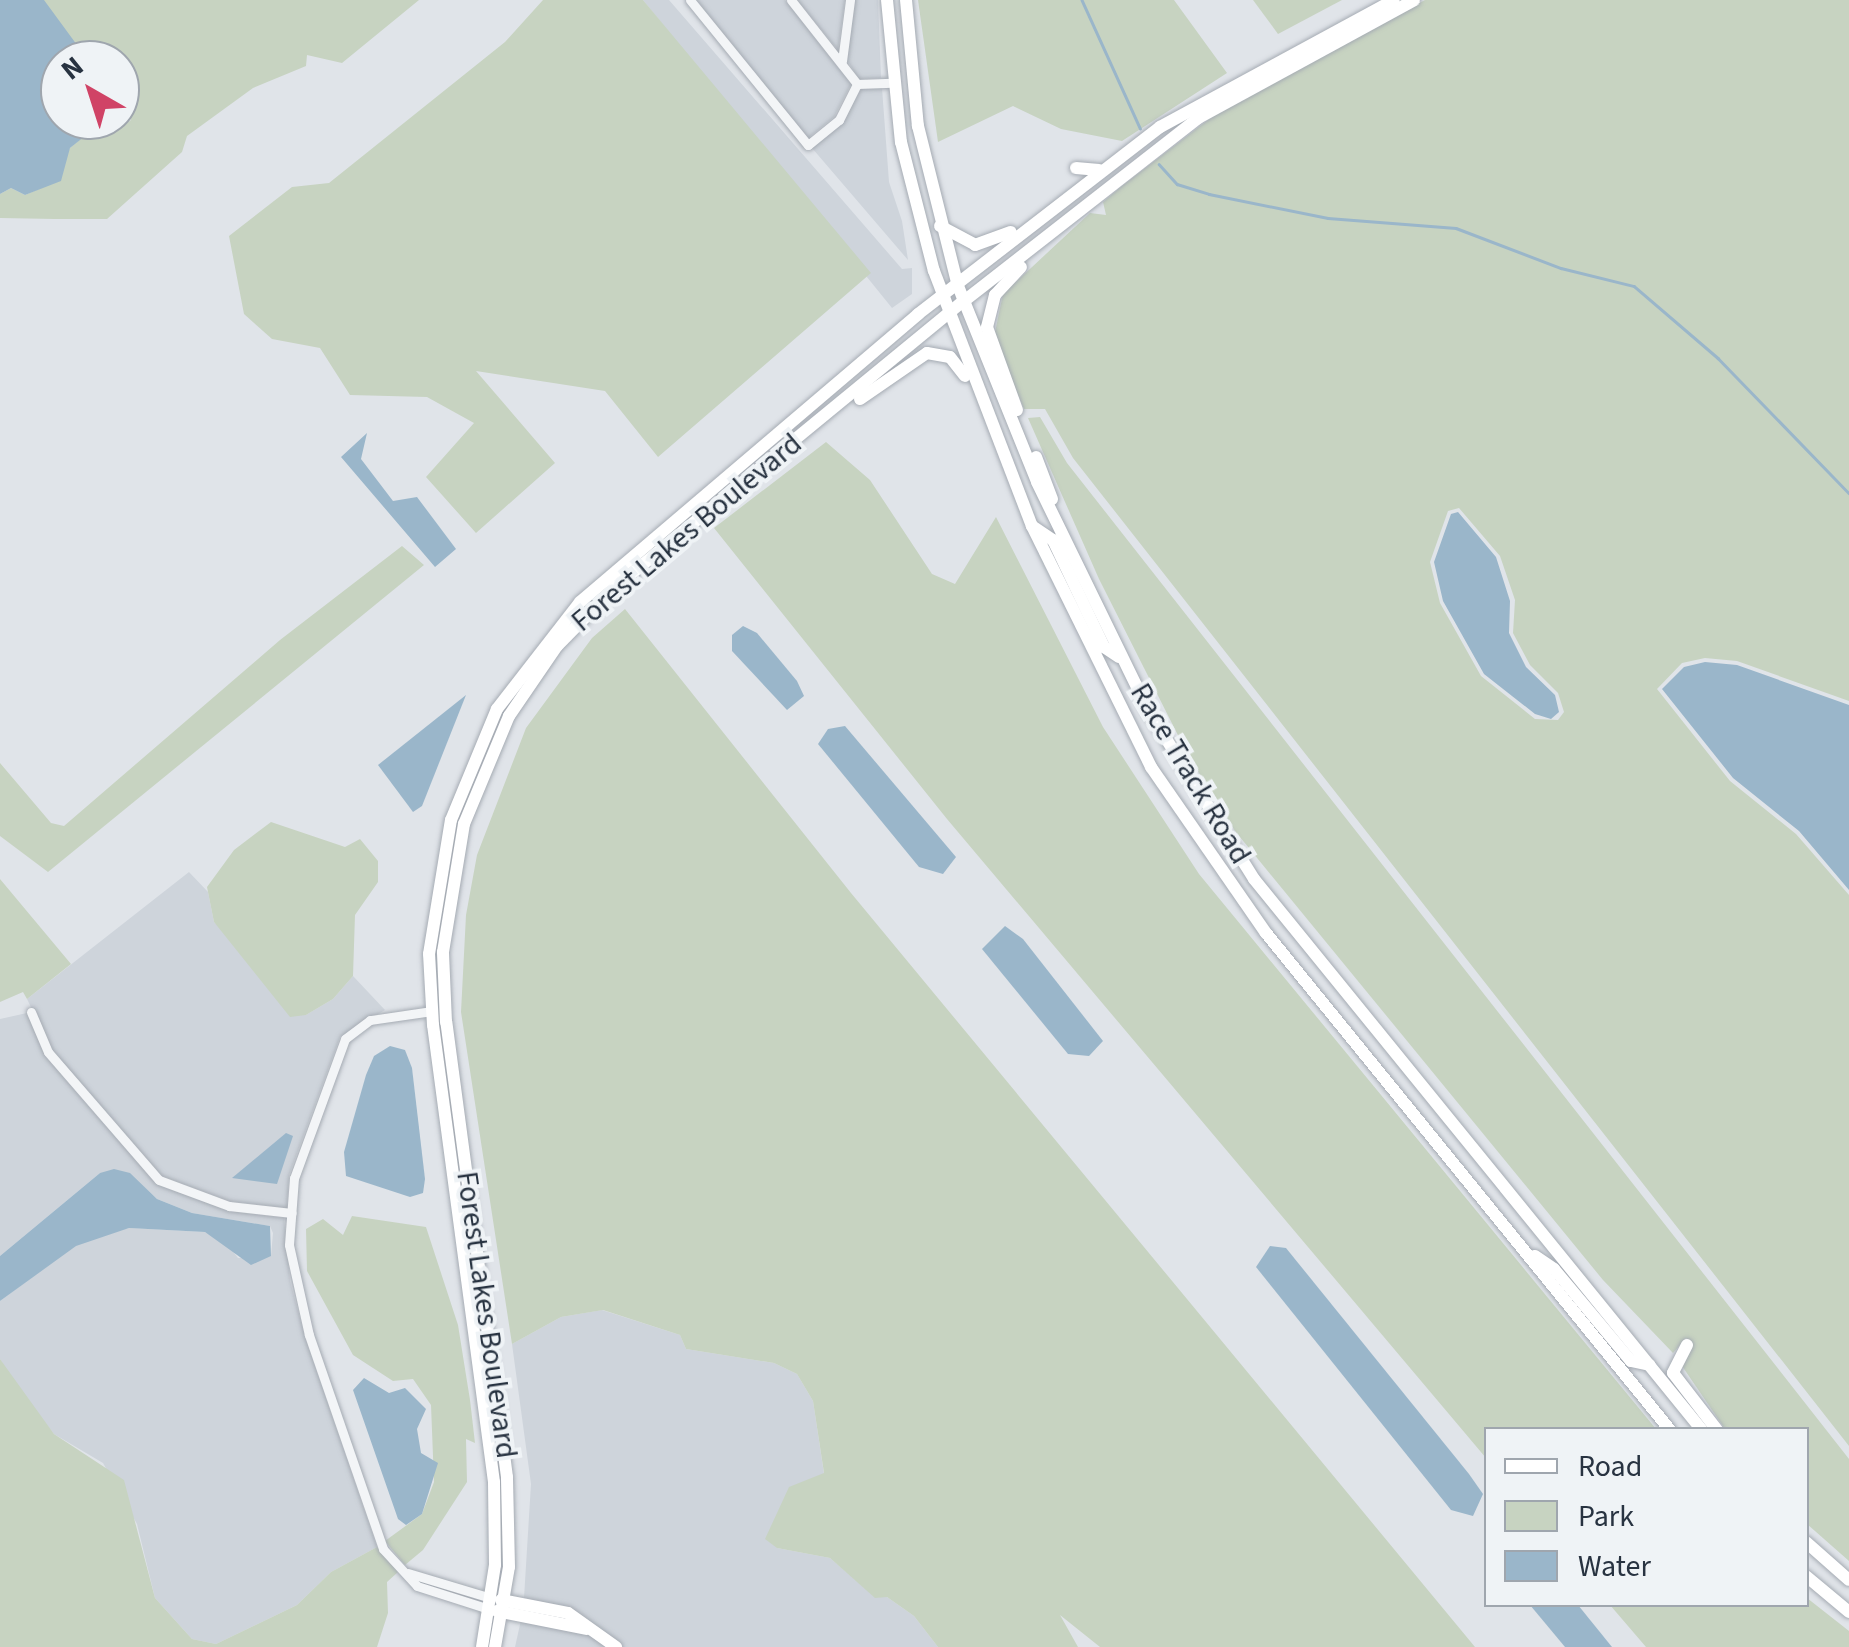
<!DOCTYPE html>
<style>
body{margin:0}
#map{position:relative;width:1849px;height:1647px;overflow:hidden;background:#e0e4e9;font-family:"Source Sans 3",sans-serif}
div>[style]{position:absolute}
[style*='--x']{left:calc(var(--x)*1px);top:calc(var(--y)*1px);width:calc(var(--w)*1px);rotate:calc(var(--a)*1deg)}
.built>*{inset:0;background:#ced4db}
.green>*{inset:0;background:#c7d3c1}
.water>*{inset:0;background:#9ab6ca}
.stream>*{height:2.5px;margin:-1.25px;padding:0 1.25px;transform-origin:1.25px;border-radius:1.25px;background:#9ab6ca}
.roads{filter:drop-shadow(0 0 2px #a5abb3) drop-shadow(0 0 2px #a5abb3)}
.street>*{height:9px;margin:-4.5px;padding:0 4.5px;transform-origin:4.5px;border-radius:4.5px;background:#f3f5f7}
.secondary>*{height:12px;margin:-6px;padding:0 6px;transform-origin:6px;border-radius:6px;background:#fff}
span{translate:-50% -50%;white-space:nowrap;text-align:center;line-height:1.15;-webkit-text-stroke:8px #eff3f6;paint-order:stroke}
.street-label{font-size:30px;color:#283341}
.legend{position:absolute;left:1484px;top:1427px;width:325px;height:180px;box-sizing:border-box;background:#eff3f6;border:2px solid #9fa6ae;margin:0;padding:12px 18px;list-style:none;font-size:30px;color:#283341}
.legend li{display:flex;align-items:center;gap:20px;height:50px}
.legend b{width:50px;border:2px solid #9fa6ae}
.north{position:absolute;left:40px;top:40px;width:100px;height:100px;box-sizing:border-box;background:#eff3f6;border:2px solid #9fa6ae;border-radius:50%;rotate:321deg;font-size:28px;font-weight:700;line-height:40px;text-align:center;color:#283341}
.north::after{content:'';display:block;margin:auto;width:35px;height:45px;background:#d04366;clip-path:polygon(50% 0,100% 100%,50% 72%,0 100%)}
</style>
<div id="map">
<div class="built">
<i style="clip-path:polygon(643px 0,669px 0,902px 269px,912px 268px,912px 294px,892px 308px)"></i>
<i style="clip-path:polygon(696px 0,785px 0,851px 84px,834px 117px,808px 138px)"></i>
<i style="clip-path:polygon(797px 0,845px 0,838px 50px)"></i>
<i style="clip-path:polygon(855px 0,878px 0,881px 78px,859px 79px,847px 60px)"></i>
<i style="clip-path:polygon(882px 88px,889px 182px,902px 221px,908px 260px,812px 148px,842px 124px,861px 89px)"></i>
<i style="clip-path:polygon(189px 872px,208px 892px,214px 922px,306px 1015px,333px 999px,353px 976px,385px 1010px,340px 1037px,289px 1175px,287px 1208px,229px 1201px,162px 1176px,52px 1050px,27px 999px)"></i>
<i style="clip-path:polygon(27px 1013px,45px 1056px,156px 1184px,228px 1211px,284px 1218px,290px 1281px,305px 1337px,377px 1547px,331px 1572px,297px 1605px,216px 1644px,192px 1639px,155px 1598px,137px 1524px,103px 1463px,54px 1434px,17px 1388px,0 1359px,0 1301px,74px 1246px,103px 1234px,129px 1228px,205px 1232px,225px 1241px,238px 1258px,271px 1256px,273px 1233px,270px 1226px,192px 1213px,157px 1199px,130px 1174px,100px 1173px,0 1256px,0 1019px)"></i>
<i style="clip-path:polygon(602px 1310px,680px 1335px,686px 1349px,774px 1363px,797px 1374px,813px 1401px,824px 1474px,777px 1548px,830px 1558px,875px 1597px,887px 1597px,914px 1616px,938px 1647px,622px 1647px,569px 1608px,524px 1598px,531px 1484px,512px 1344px,561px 1317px)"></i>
<i style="clip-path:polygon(521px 1620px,586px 1634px,609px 1647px,515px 1647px)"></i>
</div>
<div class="green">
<i style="clip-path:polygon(0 0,419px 0,342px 63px,307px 55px,306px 66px,253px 88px,187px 136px,182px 152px,107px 219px,55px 219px,0 218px,0 194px,11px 188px,25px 195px,48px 185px,70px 148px,101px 121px,114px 120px,119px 129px,131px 120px,120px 101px,120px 60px,88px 60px,82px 54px,60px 60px)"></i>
<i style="clip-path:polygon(543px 0,643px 0,871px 273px,658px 457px,605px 391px,476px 371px,555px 463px,476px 533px,426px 477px,474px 423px,427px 397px,350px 395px,320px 348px,272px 339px,244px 314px,229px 236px,292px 187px,329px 183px,505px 42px)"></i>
<i style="clip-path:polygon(918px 0,1174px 0,1227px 73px,1122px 141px,1061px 129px,1013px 106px,938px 142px)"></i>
<i style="clip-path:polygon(1253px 0,1342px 0,1278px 34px)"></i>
<i style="clip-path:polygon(evenodd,1425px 0,1849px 0,1849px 701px,1737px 661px,1705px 658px,1682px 663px,1657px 689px,1730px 781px,1796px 834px,1849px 895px,1849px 1446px,1073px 458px,1045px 409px,1024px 409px,994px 337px,1003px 294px,1090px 213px,1106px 215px,1103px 202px,1122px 186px,1221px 110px,1425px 0,1459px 508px,1500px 556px,1515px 600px,1513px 633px,1530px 665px,1558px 693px,1564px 712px,1558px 720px,1535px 719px,1481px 676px,1440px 603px,1430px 562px,1448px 511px,1459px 508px)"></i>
<i style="clip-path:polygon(1040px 417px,1067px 463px,1849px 1459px,1849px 1561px,1807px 1524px,1806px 1430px,1725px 1429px,1680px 1363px,1693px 1344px,1686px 1338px,1673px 1353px,1603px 1280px,1235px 831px,1189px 757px,1099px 579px,1028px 418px)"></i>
<i style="clip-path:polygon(826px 442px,870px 480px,932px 574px,955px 584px,996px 517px,1103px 727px,1199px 874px,1656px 1429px,1486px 1430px,1486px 1458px,947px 819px,714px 528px)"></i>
<i style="clip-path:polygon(402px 546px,424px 565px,48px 872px,0 836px,0 763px,51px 823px,64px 826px,280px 640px)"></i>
<i style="clip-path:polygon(625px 609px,851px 893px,1475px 1647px,1100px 1647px,1060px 1615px,1078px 1647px,938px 1647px,914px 1616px,887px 1597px,875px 1598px,830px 1558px,777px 1548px,765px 1539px,789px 1487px,824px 1473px,813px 1401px,797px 1374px,774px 1363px,686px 1349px,680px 1335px,603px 1310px,561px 1317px,512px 1344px,461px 1012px,466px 915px,477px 855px,526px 728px,592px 638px)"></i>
<i style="clip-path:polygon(271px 822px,345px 847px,360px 839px,378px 861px,378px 882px,355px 915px,353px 976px,333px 999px,306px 1015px,290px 1017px,214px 922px,207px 887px,234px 850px)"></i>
<i style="clip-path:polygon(0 879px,71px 964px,27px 999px,23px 992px,0 1002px)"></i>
<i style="clip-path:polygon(352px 1216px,426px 1227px,458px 1325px,470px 1400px,475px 1443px,466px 1439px,467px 1482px,423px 1550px,405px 1565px,385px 1541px,422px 1514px,434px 1482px,431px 1405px,413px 1379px,393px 1381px,353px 1355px,307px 1271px,306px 1229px,323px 1219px,343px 1235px)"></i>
<i style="clip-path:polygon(0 1359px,54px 1434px,124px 1480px,155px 1598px,192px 1639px,216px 1644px,297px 1605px,331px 1572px,377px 1547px,398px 1572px,387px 1582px,388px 1613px,377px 1647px,0 1647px)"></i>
<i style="clip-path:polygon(1807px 1598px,1849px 1631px,1849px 1647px,1646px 1647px,1610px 1605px,1806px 1604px)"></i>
</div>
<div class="water">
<i style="clip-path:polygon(0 0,44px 0,88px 60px,60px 60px,60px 120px,105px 120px,70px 148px,61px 181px,25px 195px,11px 188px,0 194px)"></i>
<i style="clip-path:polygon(367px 433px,361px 459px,393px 501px,417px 497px,456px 549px,435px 567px,341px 457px)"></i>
<i style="clip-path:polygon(1458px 512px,1496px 557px,1510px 601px,1509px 633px,1526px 667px,1555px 695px,1559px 712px,1551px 719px,1535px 714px,1484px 674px,1443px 601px,1434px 562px,1451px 514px)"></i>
<i style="clip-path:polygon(743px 626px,757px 633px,797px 681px,804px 696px,787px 710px,732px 651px,732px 635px)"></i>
<i style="clip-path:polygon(1705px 662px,1737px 665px,1849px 705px,1849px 890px,1799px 831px,1733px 778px,1662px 689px,1684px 667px)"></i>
<i style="clip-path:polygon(466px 695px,422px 806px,413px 812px,378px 765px)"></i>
<i style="clip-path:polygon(845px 726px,956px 857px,943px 874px,919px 867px,818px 744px,828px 729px)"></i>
<i style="clip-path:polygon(1005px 926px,1023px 939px,1103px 1041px,1089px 1056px,1068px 1054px,982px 949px)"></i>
<i style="clip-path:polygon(390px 1046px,405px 1050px,412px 1068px,425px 1179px,423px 1193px,410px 1197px,346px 1176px,344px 1152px,366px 1075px,374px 1056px)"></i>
<i style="clip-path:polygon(286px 1133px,293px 1136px,277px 1184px,232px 1178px)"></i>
<i style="clip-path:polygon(114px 1169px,130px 1173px,157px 1199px,192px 1213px,270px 1226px,271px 1256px,251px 1265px,205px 1232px,129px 1228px,76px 1246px,0 1301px,0 1256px,100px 1173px)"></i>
<i style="clip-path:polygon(1270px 1246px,1286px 1248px,1469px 1474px,1483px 1494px,1473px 1516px,1451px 1510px,1256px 1267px)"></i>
<i style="clip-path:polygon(364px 1378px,389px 1393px,405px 1388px,426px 1409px,417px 1429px,421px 1453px,438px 1463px,422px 1514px,406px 1525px,398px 1519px,353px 1390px)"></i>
<i style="clip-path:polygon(1530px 1605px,1578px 1605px,1612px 1647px,1565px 1647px)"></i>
</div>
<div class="stream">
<i style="--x:1082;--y:0;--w:141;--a:65.6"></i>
<i style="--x:1159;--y:164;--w:27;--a:48"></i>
<i style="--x:1177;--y:184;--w:34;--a:17"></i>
<i style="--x:1209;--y:194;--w:121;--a:11.4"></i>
<i style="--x:1328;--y:218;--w:128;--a:4.5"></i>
<i style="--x:1456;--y:228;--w:112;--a:20.9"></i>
<i style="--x:1561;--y:268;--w:75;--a:13.9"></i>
<i style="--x:1634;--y:286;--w:111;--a:40.6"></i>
<i style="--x:1718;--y:358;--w:188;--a:45.9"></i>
</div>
<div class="roads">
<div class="street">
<i style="--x:690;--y:0;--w:187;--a:50.9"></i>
<i style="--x:808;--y:145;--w:40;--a:-39"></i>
<i style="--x:839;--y:120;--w:40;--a:-63.4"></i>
<i style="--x:857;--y:84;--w:35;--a:-2"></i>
<i style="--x:791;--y:0;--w:107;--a:51.8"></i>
<i style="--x:842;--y:61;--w:62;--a:-82.5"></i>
<i style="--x:432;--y:1011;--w:63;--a:171.7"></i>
<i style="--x:370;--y:1020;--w:31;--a:143"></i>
<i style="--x:345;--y:1039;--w:148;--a:110.1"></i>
<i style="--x:294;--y:1178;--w:67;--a:94.3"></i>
<i style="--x:289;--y:1245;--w:92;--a:77.5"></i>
<i style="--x:309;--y:1335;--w:226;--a:70.9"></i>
<i style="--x:383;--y:1549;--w:50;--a:47.4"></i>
<i style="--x:417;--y:1586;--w:76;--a:17.7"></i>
<i style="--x:31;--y:1012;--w:43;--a:67"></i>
<i style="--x:48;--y:1052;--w:169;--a:49.1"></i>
<i style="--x:159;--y:1180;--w:75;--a:20.4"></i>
<i style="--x:229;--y:1206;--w:63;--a:6.3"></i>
<i style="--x:408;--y:1573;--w:87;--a:16.8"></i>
</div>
<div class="secondary">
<i style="--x:887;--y:0;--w:143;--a:84.4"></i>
<i style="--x:901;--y:142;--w:133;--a:75.7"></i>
<i style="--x:934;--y:271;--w:273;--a:69"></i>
<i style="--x:1032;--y:526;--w:269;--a:63.7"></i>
<i style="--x:1151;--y:767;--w:202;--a:55.3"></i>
<i style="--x:1266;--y:933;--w:640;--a:50.89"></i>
<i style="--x:906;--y:0;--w:127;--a:84.6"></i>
<i style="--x:918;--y:126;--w:165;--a:76"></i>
<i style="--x:958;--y:286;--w:211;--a:68"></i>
<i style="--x:1037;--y:482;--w:254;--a:64"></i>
<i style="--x:1148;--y:710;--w:199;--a:57.9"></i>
<i style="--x:1254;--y:879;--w:710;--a:50.89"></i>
<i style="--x:1076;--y:168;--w:23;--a:5"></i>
<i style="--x:940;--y:226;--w:40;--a:28"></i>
<i style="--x:975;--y:245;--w:38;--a:-20"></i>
<i style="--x:860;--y:399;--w:81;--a:-34.5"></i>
<i style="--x:927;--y:353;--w:23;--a:10"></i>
<i style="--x:950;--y:357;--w:24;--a:52"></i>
<i style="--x:1017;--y:410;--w:88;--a:-109.9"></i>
<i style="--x:987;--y:327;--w:33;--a:-76"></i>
<i style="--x:995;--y:295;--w:38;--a:-47"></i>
<i style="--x:1036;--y:457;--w:45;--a:69.1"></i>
<i style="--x:1032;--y:526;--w:25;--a:34"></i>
<i style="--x:1053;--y:540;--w:119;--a:64.5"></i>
<i style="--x:1104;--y:647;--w:18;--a:34"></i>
<i style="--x:1535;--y:1256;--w:23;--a:34"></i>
<i style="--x:1554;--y:1269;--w:120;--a:50.1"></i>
<i style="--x:1631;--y:1361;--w:19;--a:12"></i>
<i style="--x:1687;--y:1345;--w:31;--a:117"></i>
<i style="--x:1673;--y:1373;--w:72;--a:52.3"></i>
<i style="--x:1806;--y:1542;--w:57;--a:41.5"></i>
<i style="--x:1806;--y:1576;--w:56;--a:39.9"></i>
<i style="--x:501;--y:1600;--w:68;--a:11"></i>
<i style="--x:568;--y:1613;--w:59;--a:35.3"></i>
<i style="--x:497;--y:1611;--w:91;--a:11.4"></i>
<i style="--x:482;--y:1647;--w:83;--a:-81"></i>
<i style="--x:495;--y:1565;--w:83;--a:-90.7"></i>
<i style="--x:494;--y:1482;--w:461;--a:-97.6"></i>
<i style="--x:433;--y:1025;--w:71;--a:-93.2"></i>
<i style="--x:429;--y:954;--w:136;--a:-80.7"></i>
<i style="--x:451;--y:820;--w:120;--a:-67.5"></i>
<i style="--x:497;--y:709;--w:135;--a:-52.2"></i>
<i style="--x:580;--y:602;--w:444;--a:-40.4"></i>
<i style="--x:918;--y:314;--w:306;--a:-37.7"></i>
<i style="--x:1160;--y:127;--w:266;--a:-28.5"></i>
<i style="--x:495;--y:1647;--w:81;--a:-80.1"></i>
<i style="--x:509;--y:1567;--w:90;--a:-91.3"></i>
<i style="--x:507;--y:1477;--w:459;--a:-97.6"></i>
<i style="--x:446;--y:1022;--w:70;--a:-92.5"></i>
<i style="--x:443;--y:952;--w:130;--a:-80.7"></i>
<i style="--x:464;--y:824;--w:117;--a:-67.4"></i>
<i style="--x:509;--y:716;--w:85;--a:-55.6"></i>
<i style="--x:557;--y:646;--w:81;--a:-45.5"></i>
<i style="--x:614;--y:588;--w:453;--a:-39.4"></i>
<i style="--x:964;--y:301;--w:297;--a:-38"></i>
<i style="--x:1198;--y:118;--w:246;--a:-28.6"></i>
</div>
</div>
<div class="street-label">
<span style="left:687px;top:533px;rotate:-40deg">Forest Lakes Boulevard</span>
<span style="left:1190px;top:774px;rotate:59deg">Race Track Road</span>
<span style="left:486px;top:1315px;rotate:82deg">Forest Lakes Boulevard</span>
</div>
<ul class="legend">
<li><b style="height:12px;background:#fff"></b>Road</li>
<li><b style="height:28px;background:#c7d3c1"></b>Park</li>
<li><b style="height:28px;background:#9ab6ca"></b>Water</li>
</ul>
<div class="north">N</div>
</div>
